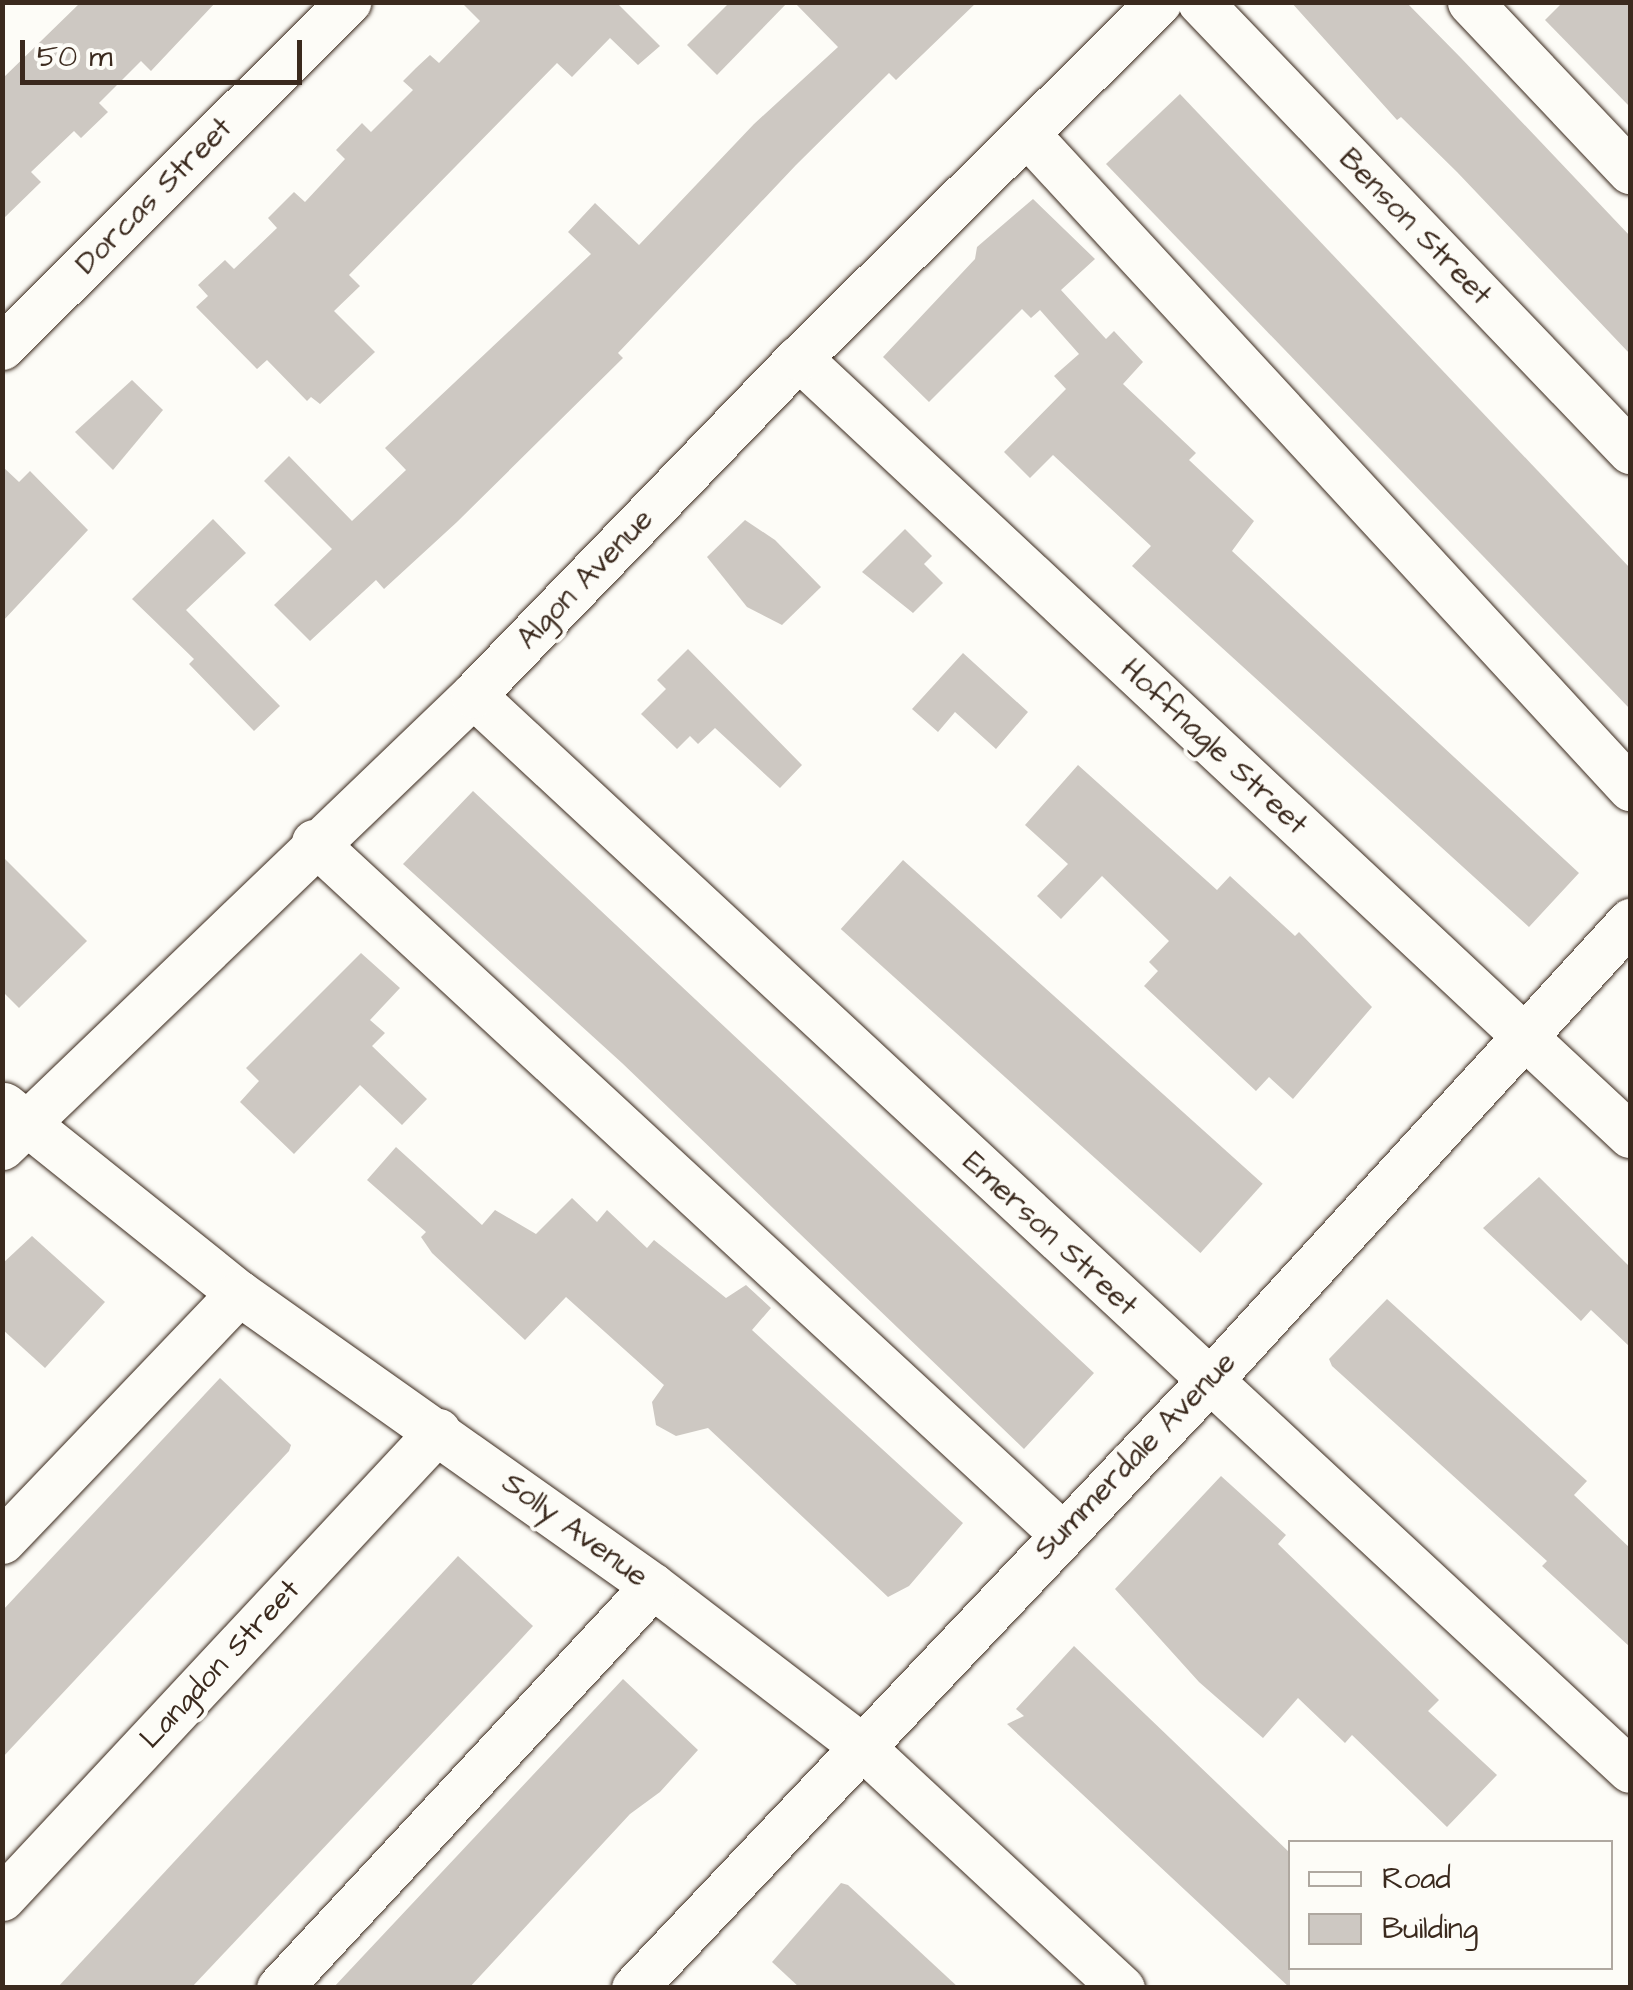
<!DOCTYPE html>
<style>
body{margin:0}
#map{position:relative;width:1633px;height:1990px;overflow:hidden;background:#fdfcf7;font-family:"Architects Daughter",sans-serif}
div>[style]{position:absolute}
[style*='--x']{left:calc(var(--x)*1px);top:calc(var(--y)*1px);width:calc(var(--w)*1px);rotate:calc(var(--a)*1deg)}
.building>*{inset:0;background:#cdc8c2;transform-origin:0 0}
.roads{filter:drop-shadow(0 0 2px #3b2a1e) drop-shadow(0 0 2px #3b2a1e)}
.minor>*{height:45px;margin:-22.5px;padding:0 22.5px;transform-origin:22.5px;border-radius:22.5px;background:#fdfcf7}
span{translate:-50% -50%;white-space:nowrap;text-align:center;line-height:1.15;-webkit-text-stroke:8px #fdfcf7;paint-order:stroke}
.street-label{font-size:30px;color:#3b2a1e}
.frame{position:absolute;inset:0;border:5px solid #3b2a1e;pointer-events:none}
.legend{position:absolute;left:1288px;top:1840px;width:325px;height:130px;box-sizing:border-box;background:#fdfcf7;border:2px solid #afa8a0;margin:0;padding:12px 18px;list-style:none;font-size:30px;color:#3b2a1e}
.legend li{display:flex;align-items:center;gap:20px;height:50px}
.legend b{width:50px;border:2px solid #afa8a0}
.scale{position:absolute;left:20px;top:40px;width:282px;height:45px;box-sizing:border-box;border:5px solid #3b2a1e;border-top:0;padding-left:12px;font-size:30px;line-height:35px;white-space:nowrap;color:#3b2a1e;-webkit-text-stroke:8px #fdfcf7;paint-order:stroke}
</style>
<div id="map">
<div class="building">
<i style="clip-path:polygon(81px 2px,216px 2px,151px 71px,141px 61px,99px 103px,108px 112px,81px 138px,74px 131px,31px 172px,41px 182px,2px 220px,2px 79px)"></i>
<i style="clip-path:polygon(461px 2px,616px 2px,660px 46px,638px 65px,610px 38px,572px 77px,557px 63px,349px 275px,360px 286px,334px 311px,375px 352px,320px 404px,311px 397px,307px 401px,267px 360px,257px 369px,196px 307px,208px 296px,198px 285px,225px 260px,234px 269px,277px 228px,268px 218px,294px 192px,305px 202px,345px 159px,336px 150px,362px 123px,371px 132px,413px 90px,403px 81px,416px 68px,430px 55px,439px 63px,480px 21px)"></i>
<i style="clip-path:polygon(730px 2px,788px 2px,717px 75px,687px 45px)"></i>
<i style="clip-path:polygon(794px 2px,977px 2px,896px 80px,889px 73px,796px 165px,618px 353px,623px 358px,457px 522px,384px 589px,376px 580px,310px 641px,274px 605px,332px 549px,264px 481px,289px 456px,352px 521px,406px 470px,385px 448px,591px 254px,568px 232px,595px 203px,639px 245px,754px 124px,838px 47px)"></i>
<i style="clip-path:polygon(1291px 2px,1406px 2px,1461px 58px,1630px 236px,1630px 354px,1457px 172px,1401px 117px,1397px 120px)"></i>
<i style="clip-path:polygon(1563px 2px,1630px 2px,1630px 107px,1545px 20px)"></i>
<i style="clip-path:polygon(1180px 94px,1630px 568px,1630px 709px,1106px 164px)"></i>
<i style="clip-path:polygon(1033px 199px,1095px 259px,1061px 290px,1106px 339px,1114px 331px,1143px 362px,1123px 384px,1196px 453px,1189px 460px,1254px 521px,1232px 551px,1579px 873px,1529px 927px,1132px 566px,1151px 546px,1053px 455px,1030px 478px,1004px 452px,1066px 389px,1054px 376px,1079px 354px,1040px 310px,1031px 318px,1022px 309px,929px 402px,883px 357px,975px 259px,977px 247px)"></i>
<i style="clip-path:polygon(132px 380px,163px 410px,113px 470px,75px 432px)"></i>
<i style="clip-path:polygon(2px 466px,19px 482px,30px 471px,88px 530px,2px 622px)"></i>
<i style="clip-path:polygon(213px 519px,246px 553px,186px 610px,280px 706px,254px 731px,189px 664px,194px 659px,132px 599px)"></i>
<i style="clip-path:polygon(745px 520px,775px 540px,821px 587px,782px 625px,747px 607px,707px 557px)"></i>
<i style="clip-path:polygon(905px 529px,932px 556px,924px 564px,943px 583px,913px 613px,862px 572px)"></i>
<i style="clip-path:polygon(688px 649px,802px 765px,780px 788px,715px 728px,698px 744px,690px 736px,677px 749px,641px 714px,666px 689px,657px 680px)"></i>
<i style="clip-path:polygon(963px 653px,1028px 712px,996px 749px,955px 712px,938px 732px,912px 709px)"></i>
<i style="clip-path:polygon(1078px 765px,1217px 890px,1230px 876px,1295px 936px,1299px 932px,1372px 1007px,1293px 1099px,1269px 1077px,1256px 1091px,1144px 986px,1158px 971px,1149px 962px,1169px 941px,1102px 876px,1061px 919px,1037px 896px,1068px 864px,1025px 825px)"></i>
<i style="clip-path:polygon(473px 791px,1094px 1373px,1024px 1449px,622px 1063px,403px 864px)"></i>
<i style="clip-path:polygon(2px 856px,87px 941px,19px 1008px,2px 991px)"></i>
<i style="left:903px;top:860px;width:484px;height:93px;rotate:42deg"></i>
<i style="clip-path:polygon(361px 953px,400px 988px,370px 1020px,385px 1033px,372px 1046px,427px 1099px,402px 1125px,360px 1085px,294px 1154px,240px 1102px,259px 1081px,246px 1068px)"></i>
<i style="clip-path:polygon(396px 1147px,482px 1225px,495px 1210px,536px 1234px,572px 1198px,597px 1222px,607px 1210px,647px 1248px,654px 1240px,726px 1298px,746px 1285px,771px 1308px,752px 1330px,963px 1523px,909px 1586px,888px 1597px,708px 1428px,676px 1436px,656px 1425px,652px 1402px,664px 1385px,566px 1297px,525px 1340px,432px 1253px,421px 1237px,426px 1232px,367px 1180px)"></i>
<i style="clip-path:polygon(1539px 1177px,1630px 1267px,1630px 1347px,1591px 1310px,1581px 1321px,1483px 1228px)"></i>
<i style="clip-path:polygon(32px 1236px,105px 1302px,45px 1368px,2px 1329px,2px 1264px)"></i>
<i style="clip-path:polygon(1387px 1299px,1587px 1481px,1574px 1495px,1630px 1548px,1630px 1647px,1542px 1566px,1547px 1561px,1332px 1366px,1329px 1359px)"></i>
<i style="clip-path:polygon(220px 1378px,291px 1445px,289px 1451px,2px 1758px,2px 1611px)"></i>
<i style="clip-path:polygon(1221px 1476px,1286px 1535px,1278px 1544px,1439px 1700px,1428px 1711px,1497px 1775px,1447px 1827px,1352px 1735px,1345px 1743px,1298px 1698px,1263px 1738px,1199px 1682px,1115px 1589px)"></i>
<i style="clip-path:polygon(458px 1556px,533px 1626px,509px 1652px,191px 1988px,57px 1988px)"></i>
<i style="clip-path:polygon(1074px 1646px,1290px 1853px,1290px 1988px,1007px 1724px,1024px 1716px,1016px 1709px)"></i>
<i style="clip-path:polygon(623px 1679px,698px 1750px,660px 1792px,630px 1814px,469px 1988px,333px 1988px)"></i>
<i style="clip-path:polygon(841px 1883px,848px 1885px,959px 1988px,800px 1988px,772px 1962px)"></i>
</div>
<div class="roads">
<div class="minor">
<i style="--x:1200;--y:2;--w:622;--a:46.24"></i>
<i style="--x:1470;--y:2;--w:233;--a:46.6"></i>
<i style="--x:1027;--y:134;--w:890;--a:47.32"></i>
<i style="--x:2;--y:347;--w:489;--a:-44.9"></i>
<i style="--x:799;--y:358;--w:1138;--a:43.08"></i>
<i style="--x:473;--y:695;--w:1579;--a:42.9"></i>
<i style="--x:314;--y:842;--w:1018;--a:42.77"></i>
<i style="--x:4;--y:1105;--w:301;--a:38.7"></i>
<i style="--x:239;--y:1293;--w:507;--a:35.29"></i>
<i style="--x:653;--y:1586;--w:260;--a:37.5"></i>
<i style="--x:859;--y:1744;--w:359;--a:42.9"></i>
<i style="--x:2;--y:1147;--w:653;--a:-43.82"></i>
<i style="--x:473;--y:695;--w:469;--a:-46"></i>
<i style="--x:799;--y:358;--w:506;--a:-44.68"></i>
<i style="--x:2;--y:1541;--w:343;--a:-46.3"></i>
<i style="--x:2;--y:1898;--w:639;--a:-46.97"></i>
<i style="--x:279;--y:1988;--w:549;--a:-47.07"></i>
<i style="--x:634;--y:1988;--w:836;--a:-46.55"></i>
<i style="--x:1209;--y:1381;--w:624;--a:-47.53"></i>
</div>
</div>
<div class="street-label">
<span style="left:154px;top:196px;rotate:-45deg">Dorcas Street</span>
<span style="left:1415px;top:227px;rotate:46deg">Benson Street</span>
<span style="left:585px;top:579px;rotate:-46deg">Algon Avenue</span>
<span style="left:1214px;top:747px;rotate:43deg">Hoffnagle Street</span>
<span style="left:1050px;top:1234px;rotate:43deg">Emerson Street</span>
<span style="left:1135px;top:1456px;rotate:-46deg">Summerdale Avenue</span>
<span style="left:575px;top:1530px;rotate:36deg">Solly Avenue</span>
<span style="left:220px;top:1664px;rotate:-47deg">Langdon Street</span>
</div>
<div class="frame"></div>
<ul class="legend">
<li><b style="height:12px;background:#fdfcf7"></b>Road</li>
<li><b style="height:28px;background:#cdc8c2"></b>Building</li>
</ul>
<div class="scale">50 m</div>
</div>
